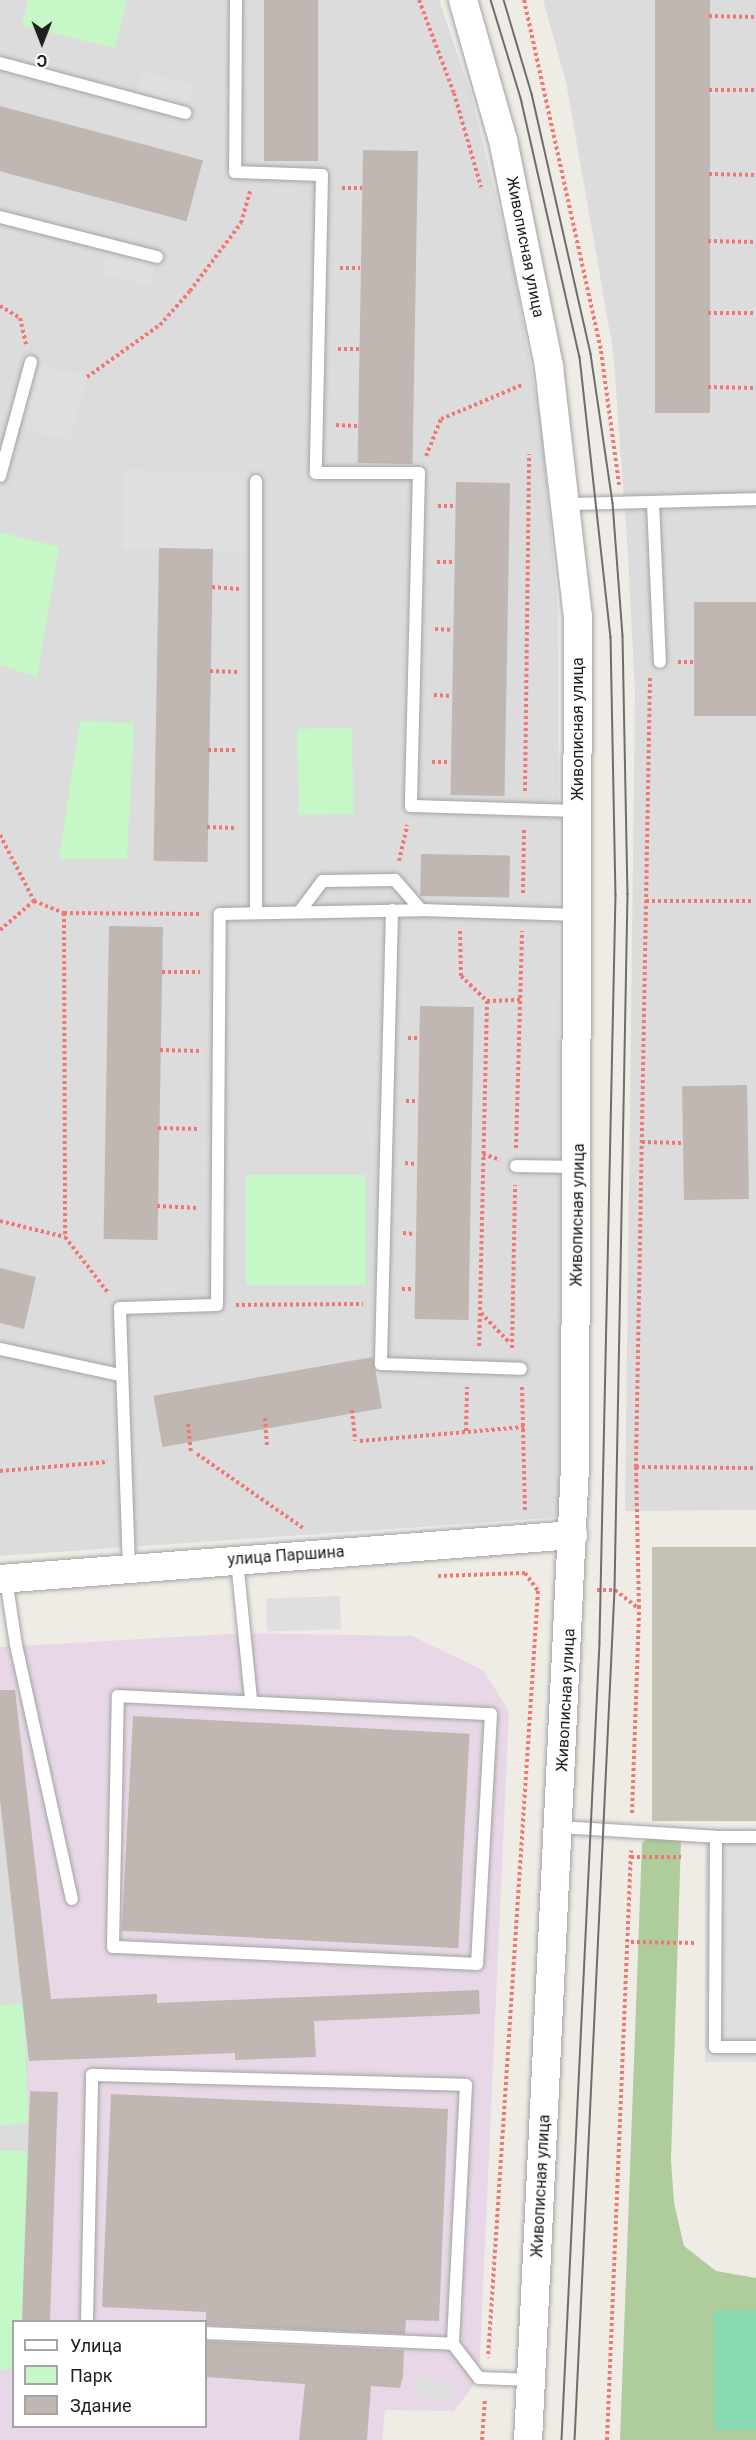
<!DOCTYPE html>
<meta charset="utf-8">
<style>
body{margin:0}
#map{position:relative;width:756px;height:2440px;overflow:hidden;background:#efece6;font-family:Roboto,sans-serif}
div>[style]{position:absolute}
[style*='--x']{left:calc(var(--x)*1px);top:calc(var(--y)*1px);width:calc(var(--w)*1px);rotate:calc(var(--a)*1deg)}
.residential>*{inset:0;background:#dddcdc}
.industrial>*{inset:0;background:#e8d8e7}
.construction>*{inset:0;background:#c4c2b2;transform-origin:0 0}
.forest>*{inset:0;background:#afcc9d}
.park>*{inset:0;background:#c6f7c6;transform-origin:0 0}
.pitch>*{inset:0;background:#89dab3;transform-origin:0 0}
.parking>*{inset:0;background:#dfdfdf;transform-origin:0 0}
.building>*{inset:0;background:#c0b7b3;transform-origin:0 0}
.path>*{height:4px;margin-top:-2px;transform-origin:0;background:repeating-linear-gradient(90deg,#f27774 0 3px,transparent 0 6px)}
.roads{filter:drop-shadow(0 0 2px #a3a3a3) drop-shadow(0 0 2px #a3a3a3)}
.service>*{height:12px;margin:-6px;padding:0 6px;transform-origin:6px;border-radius:6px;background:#fff}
.tertiary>*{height:28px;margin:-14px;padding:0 14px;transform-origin:14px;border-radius:14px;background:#fff}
.tram>*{height:1.5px;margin:-0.75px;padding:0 0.75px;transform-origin:0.75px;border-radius:0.75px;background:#6d6d6d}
span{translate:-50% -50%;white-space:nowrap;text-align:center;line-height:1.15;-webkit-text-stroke:5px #fff;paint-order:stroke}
.street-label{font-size:16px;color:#1f1f1f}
.legend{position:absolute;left:12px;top:2320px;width:195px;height:108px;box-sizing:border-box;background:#fff;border:2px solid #a5a5a5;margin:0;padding:8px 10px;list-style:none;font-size:18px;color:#1f1f1f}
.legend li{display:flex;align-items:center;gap:12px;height:30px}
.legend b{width:30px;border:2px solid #a5a5a5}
.north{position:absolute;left:12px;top:12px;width:60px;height:60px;-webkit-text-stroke:4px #fff;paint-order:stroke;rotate:180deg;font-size:16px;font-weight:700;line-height:24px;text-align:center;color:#1f1f1f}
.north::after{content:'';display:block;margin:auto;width:21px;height:27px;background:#1f1f1f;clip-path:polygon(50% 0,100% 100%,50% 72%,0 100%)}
</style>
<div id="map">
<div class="residential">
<i style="clip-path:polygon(0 0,439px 0,471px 94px,512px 262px,541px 424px,558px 609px,560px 1456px,559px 1514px,549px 1518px,0 1556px)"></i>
<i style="clip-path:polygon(543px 0,756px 0,756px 1510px,625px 1511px,635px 694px,628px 554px,613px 350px,566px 82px)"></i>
<i style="clip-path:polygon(0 1800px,27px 2027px,37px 2321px,14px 2322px,13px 2370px,0 2370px)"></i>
</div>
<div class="industrial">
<i style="clip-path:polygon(247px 1633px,412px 1636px,483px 1670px,509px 1711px,479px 2378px,454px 2411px,385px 2410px,382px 2440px,0 2440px,0 2370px,13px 2370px,14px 2426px,206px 2426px,206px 2322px,37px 2321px,27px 2027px,0 1800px,0 1647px)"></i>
</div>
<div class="construction">
<i style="left:652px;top:1547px;width:104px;height:274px"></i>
</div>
<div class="forest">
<i style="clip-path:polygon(657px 1831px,681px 1839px,671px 2160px,674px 2203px,684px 2246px,716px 2271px,756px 2278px,756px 2440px,620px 2440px,642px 1843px)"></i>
</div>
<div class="park">
<i style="clip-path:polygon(28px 0,127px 0,115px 48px,22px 26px)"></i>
<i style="clip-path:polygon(0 532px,59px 547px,37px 677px,0 665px)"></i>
<i style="clip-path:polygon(80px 721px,134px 723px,127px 859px,59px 859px)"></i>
<i style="left:352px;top:728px;width:86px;height:55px;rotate:89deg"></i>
<i style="left:246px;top:1175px;width:120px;height:110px"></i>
<i style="clip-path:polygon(24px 2003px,28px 2122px,0 2126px,0 2006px)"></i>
<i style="clip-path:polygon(0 2151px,29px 2151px,37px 2321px,14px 2322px,13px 2370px,0 2370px)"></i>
</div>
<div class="pitch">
<i style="left:756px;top:2310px;width:120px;height:42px;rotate:90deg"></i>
</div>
<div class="parking">
<i style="left:143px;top:71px;width:52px;height:29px;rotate:16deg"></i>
<i style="left:109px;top:245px;width:49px;height:30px;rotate:14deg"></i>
<i style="left:31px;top:362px;width:58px;height:66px;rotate:15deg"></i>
<i style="left:124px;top:470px;width:127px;height:79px;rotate:1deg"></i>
<i style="left:340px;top:1596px;width:33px;height:74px;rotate:88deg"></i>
<i style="left:705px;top:1829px;width:51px;height:233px"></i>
<i style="clip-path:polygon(415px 2378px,450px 2383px,454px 2402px,415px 2396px)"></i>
</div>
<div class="building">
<i style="left:264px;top:0;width:54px;height:161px"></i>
<i style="left:655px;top:0;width:55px;height:413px"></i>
<i style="left:0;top:106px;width:210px;height:63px;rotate:15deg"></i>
<i style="left:363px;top:150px;width:55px;height:313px;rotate:1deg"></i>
<i style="left:456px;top:482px;width:54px;height:313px;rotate:1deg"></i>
<i style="left:159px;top:548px;width:54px;height:313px;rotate:1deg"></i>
<i style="left:756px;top:602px;width:114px;height:62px;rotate:90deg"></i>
<i style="left:421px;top:854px;width:89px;height:42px;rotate:1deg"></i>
<i style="left:109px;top:926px;width:54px;height:313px;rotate:1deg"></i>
<i style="left:420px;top:1006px;width:54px;height:313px;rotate:1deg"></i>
<i style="left:747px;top:1085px;width:114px;height:65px;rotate:89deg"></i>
<i style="clip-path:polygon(0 1268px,36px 1277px,24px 1329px,0 1323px)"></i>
<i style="left:373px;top:1357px;width:52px;height:223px;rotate:80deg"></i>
<i style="clip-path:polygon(0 1690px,15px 1690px,51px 1999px,157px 1994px,157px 2003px,479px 1990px,480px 2014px,314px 2021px,316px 2057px,235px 2060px,235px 2053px,29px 2061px,0 1800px)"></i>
<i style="left:133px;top:1716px;width:337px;height:215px;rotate:3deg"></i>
<i style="left:30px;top:2091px;width:28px;height:231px;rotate:2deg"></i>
<i style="clip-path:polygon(111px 2094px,448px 2109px,439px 2321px,406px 2320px,405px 2334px,206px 2325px,206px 2312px,102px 2307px)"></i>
<i style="clip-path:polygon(206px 2341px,404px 2350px,403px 2376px,400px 2388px,371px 2386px,367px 2440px,299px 2440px,305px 2384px,206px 2377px)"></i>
</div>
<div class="path">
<i style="--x:419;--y:0;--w:99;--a:69.4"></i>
<i style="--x:454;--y:93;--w:98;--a:74"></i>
<i style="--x:524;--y:0;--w:359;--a:77.6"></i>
<i style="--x:601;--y:351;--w:135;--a:82.3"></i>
<i style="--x:709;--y:16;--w:47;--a:1.2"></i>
<i style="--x:709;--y:90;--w:47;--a:0"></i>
<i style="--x:709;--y:174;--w:47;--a:1.2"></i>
<i style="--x:342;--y:188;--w:20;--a:0"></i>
<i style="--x:708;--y:241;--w:48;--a:1.2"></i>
<i style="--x:340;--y:268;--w:20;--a:0"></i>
<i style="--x:0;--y:306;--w:23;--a:31"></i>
<i style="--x:20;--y:318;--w:27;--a:77"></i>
<i style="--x:708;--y:313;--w:48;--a:0"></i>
<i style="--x:338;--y:349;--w:21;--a:0"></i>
<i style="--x:87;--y:377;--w:90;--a:-35.5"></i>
<i style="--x:160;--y:325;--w:45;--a:-48.6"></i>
<i style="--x:190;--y:291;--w:85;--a:-53.1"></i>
<i style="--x:241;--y:223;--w:33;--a:-74"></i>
<i style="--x:708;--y:387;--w:48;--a:1.2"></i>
<i style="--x:336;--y:425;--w:21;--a:3"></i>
<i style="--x:426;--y:456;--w:40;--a:-68"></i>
<i style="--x:441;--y:419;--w:88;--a:-22.8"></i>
<i style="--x:438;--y:506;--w:17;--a:0"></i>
<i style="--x:437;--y:562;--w:17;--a:0"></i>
<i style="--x:212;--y:587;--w:27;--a:4"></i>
<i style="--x:435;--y:629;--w:18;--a:3"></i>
<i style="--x:678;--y:662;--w:17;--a:0"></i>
<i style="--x:210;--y:671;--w:27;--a:2"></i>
<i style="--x:650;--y:678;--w:789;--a:91.02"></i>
<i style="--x:636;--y:1467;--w:120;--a:0.5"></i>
<i style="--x:434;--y:695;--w:17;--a:3"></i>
<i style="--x:208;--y:750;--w:30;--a:0"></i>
<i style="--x:432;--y:762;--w:18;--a:0"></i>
<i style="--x:525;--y:791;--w:337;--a:-89.3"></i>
<i style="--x:207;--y:827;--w:29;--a:2"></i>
<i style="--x:0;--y:835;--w:74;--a:62.7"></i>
<i style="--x:34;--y:901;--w:32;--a:22"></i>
<i style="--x:64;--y:913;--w:137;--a:0.4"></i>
<i style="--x:399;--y:861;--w:37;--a:-77"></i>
<i style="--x:523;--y:893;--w:64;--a:-89.1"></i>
<i style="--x:646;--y:901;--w:107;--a:0"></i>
<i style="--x:64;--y:913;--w:324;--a:89.8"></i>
<i style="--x:65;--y:1237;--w:72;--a:52.3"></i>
<i style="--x:0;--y:930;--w:45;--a:-40.5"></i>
<i style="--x:460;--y:931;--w:45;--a:88.7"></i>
<i style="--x:461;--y:976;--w:36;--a:44"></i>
<i style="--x:487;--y:1001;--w:347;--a:91.3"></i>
<i style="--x:162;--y:972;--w:38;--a:0"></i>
<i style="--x:487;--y:1001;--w:33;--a:-2"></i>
<i style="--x:408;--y:1038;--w:11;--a:0"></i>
<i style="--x:160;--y:1050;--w:41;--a:1.4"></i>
<i style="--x:406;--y:1101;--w:11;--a:0"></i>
<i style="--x:158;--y:1128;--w:42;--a:1.4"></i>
<i style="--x:642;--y:1142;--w:41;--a:1.4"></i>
<i style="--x:516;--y:1148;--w:217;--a:-88.4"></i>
<i style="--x:483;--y:1154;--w:18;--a:19"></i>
<i style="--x:405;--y:1163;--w:11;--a:5"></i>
<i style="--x:157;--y:1206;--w:41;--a:2.8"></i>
<i style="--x:0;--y:1221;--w:67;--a:13.8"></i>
<i style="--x:403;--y:1233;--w:11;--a:5"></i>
<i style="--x:402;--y:1289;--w:11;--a:0"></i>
<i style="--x:236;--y:1305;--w:127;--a:-0.5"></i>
<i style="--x:481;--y:1313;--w:40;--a:46"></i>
<i style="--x:512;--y:1348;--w:163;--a:-88.9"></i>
<i style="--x:522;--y:1387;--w:124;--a:88.6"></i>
<i style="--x:352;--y:1410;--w:31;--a:84"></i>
<i style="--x:265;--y:1418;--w:30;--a:86"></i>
<i style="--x:188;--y:1424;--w:30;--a:84"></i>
<i style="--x:466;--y:1431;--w:44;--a:-88.7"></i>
<i style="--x:360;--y:1441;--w:165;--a:-4.9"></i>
<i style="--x:197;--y:1454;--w:129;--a:34.9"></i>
<i style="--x:0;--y:1471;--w:108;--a:-4.8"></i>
<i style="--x:438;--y:1576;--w:87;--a:-2"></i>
<i style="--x:525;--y:1573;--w:22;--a:54"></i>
<i style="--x:538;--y:1591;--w:768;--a:93.73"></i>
<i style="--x:597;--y:1590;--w:18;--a:0"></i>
<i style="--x:615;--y:1590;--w:29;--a:38"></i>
<i style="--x:632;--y:1813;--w:205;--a:-88"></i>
<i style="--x:639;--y:1608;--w:141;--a:-91.2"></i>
<i style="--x:631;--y:1857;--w:50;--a:0"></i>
<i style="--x:631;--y:1942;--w:65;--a:0.9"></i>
<i style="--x:482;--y:2440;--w:42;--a:-85.9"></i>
<i style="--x:607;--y:2440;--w:590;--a:-87.67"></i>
</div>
<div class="roads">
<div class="service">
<i style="--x:236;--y:0;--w:172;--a:90.3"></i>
<i style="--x:235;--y:172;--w:87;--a:2"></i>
<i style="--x:322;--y:175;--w:298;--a:91.2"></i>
<i style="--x:316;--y:473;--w:103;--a:0"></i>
<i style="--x:419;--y:473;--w:333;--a:91.4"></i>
<i style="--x:411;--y:806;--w:167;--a:1.7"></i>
<i style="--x:0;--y:63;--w:192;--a:15.1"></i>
<i style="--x:0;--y:217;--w:162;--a:14.3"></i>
<i style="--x:0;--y:476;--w:118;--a:-74.8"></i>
<i style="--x:256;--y:481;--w:431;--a:90"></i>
<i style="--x:653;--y:503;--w:159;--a:87.5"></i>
<i style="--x:568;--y:504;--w:188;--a:-1.5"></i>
<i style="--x:392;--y:910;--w:454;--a:91.4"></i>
<i style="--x:381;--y:1364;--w:140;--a:2"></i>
<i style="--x:300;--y:911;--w:38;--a:-53"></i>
<i style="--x:323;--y:881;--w:72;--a:-0.8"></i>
<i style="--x:395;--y:880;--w:40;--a:49"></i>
<i style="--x:516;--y:1166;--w:62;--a:0.9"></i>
<i style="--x:0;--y:1349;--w:123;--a:12.2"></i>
<i style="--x:237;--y:1561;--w:140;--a:84.2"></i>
<i style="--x:129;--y:1568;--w:260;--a:-92"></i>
<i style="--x:120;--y:1308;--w:97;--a:-1.8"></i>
<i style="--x:217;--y:1305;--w:391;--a:-89.6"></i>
<i style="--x:220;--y:914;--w:201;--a:-1.1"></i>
<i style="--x:421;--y:910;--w:157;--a:1.8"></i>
<i style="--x:6;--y:1579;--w:67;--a:81.4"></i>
<i style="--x:16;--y:1645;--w:260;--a:77.6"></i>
<i style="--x:118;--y:1696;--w:373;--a:2.8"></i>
<i style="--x:491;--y:1714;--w:250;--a:93.2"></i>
<i style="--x:477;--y:1964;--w:364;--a:-177.3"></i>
<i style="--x:113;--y:1947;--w:251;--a:-88.9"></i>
<i style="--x:559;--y:1827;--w:157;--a:3.6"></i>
<i style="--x:756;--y:1837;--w:40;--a:180"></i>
<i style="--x:716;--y:1837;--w:210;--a:90.3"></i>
<i style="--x:715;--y:2047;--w:41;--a:0"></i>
<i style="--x:87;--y:2322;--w:247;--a:-88.8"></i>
<i style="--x:92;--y:2075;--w:374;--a:1.5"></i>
<i style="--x:466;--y:2085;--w:259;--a:92.9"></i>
<i style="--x:453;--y:2344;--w:43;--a:52.6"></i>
<i style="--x:479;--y:2378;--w:52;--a:2.2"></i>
<i style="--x:206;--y:2333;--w:247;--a:2.5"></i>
</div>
<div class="tertiary">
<i style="--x:463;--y:0;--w:146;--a:74.1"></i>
<i style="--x:503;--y:140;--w:232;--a:78.5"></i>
<i style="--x:549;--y:367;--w:251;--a:83.4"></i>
<i style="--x:578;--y:616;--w:850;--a:90.2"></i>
<i style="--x:575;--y:1466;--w:975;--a:92.76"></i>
<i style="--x:0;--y:1579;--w:575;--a:-4.39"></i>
</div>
</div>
<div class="tram">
<i style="--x:491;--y:0;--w:102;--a:73"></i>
<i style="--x:521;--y:98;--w:266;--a:77.2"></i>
<i style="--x:580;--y:357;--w:282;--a:83.7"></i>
<i style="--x:611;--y:637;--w:258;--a:88.9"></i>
<i style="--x:616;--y:895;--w:748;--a:91.23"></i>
<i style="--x:600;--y:1643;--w:798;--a:92.73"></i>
<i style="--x:504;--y:0;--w:98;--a:73.4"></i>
<i style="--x:532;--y:94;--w:267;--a:77.2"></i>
<i style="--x:591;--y:354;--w:151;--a:81.6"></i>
<i style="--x:613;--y:503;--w:133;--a:85.7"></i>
<i style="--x:623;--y:636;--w:258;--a:88.9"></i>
<i style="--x:628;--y:894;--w:696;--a:91.07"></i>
<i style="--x:615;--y:1590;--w:851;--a:92.69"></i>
</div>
<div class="street-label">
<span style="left:525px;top:247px;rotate:79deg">Живописная улица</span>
<span style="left:578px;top:729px;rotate:-90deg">Живописная улица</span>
<span style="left:578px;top:1215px;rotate:-89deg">Живописная улица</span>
<span style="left:286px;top:1556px;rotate:-4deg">улица Паршина</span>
<span style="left:566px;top:1700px;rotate:-87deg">Живописная улица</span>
<span style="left:541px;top:2186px;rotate:-87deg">Живописная улица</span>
</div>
<ul class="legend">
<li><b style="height:8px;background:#fff"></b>Улица</li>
<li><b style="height:16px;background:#c6f7c6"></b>Парк</li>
<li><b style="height:16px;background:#c0b7b3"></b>Здание</li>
</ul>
<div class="north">С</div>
</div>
